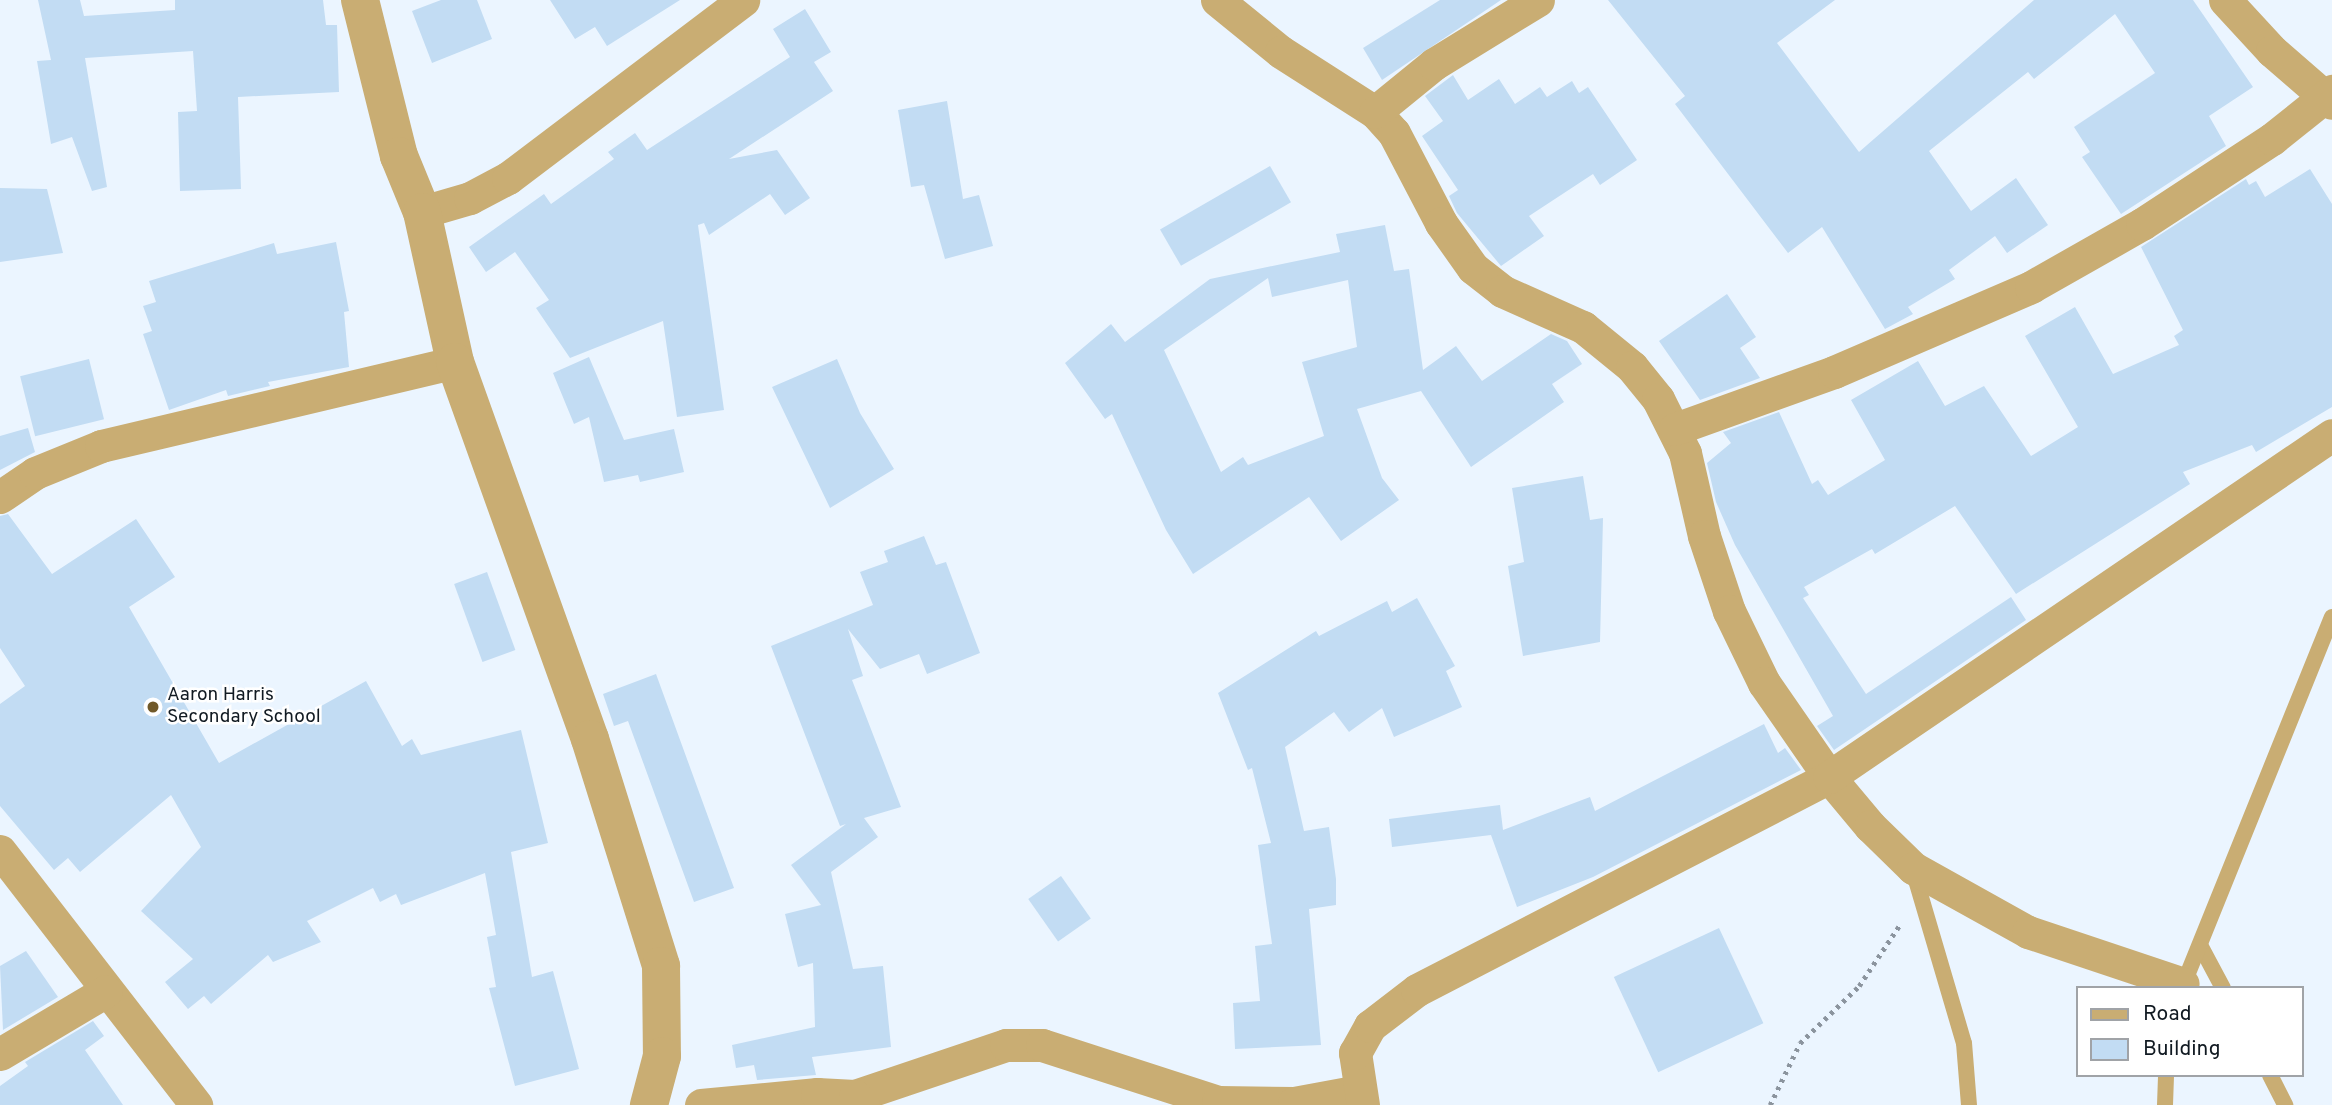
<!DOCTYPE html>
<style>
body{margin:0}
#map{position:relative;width:2332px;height:1105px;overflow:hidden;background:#ebf5ff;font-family:Overpass,sans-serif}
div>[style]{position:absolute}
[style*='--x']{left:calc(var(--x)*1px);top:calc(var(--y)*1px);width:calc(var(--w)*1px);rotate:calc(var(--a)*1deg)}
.building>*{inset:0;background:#c2dcf3;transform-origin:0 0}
.path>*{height:4.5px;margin-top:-2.25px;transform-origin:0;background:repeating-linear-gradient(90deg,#8b949e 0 3.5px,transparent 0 8.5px)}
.service>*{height:16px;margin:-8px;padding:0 8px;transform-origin:8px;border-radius:8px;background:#c9ad73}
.minor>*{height:33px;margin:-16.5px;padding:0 16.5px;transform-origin:16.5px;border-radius:16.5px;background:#c9ad73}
.tertiary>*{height:38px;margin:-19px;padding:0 19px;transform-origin:19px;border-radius:19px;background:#c9ad73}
.dots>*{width:19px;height:19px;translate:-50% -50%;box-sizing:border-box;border:4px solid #fff;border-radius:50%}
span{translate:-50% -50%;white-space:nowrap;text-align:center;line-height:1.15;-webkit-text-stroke:5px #fff;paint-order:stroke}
.poi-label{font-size:19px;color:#111a22}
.left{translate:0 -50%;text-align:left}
.legend{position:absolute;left:2076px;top:986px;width:228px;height:91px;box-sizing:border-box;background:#fff;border:2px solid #a0a3a7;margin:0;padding:9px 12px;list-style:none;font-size:21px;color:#111a22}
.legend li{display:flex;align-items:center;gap:14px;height:35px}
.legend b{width:35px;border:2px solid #a0a3a7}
</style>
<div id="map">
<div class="building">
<i style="clip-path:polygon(38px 0,80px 0,84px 16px,175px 10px,175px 0,323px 0,326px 25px,337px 25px,339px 92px,238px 97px,241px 189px,180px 191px,178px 112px,197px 111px,193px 51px,85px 58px,107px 187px,92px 191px,72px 137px,51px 144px,37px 61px,51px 60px)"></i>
<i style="clip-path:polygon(441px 0,477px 0,492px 39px,432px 63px,412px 11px)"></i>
<i style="clip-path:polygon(550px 0,680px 0,607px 46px,595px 27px,575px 39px)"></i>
<i style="clip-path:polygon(1440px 0,1501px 0,1382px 80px,1363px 48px)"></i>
<i style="clip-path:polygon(1608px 0,1835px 0,1777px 43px,1859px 152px,2034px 0,2193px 0,2253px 87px,2209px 116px,2226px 146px,2121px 214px,2082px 157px,2090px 152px,2074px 127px,2155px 73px,2115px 14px,2034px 79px,2028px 72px,1929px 151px,1971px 211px,2016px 178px,2048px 225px,2007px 253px,1995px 236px,1949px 270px,1955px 279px,1908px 307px,1913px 314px,1885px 329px,1822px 227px,1788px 253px,1675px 104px,1685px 96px)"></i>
<i style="clip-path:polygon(805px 9px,831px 52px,814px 62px,833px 91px,729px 159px,777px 150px,810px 198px,785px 215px,770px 194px,709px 235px,704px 223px,698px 225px,724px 410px,677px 417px,663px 321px,570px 358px,536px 308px,549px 300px,515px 252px,486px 272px,469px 247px,544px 194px,551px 204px,614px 159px,608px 152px,635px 133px,647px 150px,790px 57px,773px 29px)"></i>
<i style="clip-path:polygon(1453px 75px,1468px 100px,1499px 79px,1515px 104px,1540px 87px,1547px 97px,1572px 81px,1579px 93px,1588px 87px,1637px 160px,1600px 185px,1593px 174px,1529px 216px,1544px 236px,1501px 266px,1457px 213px,1449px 196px,1458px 190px,1422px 136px,1443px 121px,1425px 96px)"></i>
<i style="clip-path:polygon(947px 101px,963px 199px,979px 195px,993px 246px,945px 259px,924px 185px,911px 187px,898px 110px)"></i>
<i style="left:1270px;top:166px;width:42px;height:127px;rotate:60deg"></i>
<i style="clip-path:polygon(2310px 169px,2332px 204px,2332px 407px,2256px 452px,2252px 445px,2183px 472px,2190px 484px,2016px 594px,1955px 506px,1875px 554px,1872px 549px,1804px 587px,1809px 595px,1803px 598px,1866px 694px,2011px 597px,2026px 620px,1834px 750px,1817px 726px,1833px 716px,1735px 545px,1716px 502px,1707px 463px,1731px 443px,1723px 432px,1779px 412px,1812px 484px,1818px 480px,1828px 495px,1885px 460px,1851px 400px,1918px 361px,1945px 406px,1984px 386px,2031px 456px,2078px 427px,2025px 336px,2075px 307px,2113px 374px,2179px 345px,2174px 336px,2183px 330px,2141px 247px,2246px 179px,2249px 185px,2256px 181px,2265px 197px)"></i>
<i style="clip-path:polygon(0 188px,47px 189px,63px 253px,0 262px)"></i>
<i style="clip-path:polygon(evenodd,1385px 225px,1394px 271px,1409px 269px,1423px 370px,1456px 346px,1482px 381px,1551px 334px,1567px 341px,1582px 364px,1552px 384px,1564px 402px,1471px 467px,1421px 391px,1357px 409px,1382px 478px,1399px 500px,1341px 541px,1309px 497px,1193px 574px,1166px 530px,1112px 414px,1105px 419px,1065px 363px,1111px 324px,1125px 342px,1210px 279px,1340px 252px,1336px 234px,1385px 225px,1268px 278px,1272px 297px,1348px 280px,1357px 347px,1302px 362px,1324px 436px,1248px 465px,1243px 457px,1221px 472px,1164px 350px,1268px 278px)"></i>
<i style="clip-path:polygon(336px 242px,349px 311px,344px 312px,349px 367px,268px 382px,270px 386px,228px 396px,226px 390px,169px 410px,143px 334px,152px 331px,143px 306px,156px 302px,149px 281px,274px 243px,277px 254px)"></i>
<i style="clip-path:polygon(1727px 294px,1756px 337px,1740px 348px,1760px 378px,1700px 400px,1659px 341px)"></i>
<i style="clip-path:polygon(589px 357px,624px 440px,674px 429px,684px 472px,640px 482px,638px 475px,604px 482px,589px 417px,574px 424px,553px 373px)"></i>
<i style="left:89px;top:359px;width:62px;height:71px;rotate:76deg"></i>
<i style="clip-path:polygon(837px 359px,860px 413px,894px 469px,830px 508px,772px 387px)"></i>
<i style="clip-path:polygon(28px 428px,35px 452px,0 470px,0 436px)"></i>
<i style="clip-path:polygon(1583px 476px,1590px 520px,1603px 518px,1600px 642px,1523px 656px,1508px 566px,1524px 562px,1512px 488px)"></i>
<i style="clip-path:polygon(8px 514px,52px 574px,136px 519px,175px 577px,129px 607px,219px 763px,366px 681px,402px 746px,412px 739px,421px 755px,521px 730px,548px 843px,511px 852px,532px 977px,553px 971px,579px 1069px,515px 1086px,489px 988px,496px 987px,487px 937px,496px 935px,485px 873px,401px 905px,396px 894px,380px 902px,373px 888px,307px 921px,321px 942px,273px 962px,268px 955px,211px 1004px,204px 996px,188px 1009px,165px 982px,193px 959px,141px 911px,201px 847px,171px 795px,80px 872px,68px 858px,54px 870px,0 806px,0 704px,25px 686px,0 648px,0 516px)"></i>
<i style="clip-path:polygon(924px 536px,936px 565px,946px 562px,980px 653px,927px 674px,919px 654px,880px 669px,848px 629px,863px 676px,852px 680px,901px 807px,864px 818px,878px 837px,831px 872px,853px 969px,883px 966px,891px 1047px,812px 1057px,816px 1075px,757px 1080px,754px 1065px,736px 1068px,732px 1045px,815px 1027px,813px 963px,798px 967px,785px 914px,821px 905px,791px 865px,846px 824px,840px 826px,771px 646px,873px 605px,860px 572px,888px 562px,884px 551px)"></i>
<i style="left:487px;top:572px;width:83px;height:35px;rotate:70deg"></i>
<i style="clip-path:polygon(1417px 598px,1455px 666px,1446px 671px,1462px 707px,1394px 737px,1382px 708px,1349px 732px,1334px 712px,1285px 747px,1304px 831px,1329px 827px,1336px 879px,1336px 905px,1309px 909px,1321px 1045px,1235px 1049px,1233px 1003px,1260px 1001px,1255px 946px,1272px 944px,1258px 845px,1271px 843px,1252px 768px,1248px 770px,1218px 693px,1316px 631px,1319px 636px,1387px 601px,1392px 612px)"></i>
<i style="clip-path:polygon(656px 674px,734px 888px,694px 902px,628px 721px,614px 726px,603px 694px)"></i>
<i style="clip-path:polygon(1764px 724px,1778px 753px,1785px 748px,1801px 770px,1593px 877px,1517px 907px,1491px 835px,1392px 847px,1389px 819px,1500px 805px,1503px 830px,1590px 797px,1595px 811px)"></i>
<i style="left:1061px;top:876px;width:52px;height:40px;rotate:55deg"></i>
<i style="left:1719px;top:928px;width:105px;height:116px;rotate:65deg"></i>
<i style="clip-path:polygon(26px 951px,58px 997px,3px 1030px,0 966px)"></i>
<i style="clip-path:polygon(93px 1021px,104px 1036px,85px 1050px,123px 1105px,0 1105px,0 1086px,28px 1066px,25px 1062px)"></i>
</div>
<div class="path">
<i style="--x:1770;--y:1105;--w:69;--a:-64.2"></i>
<i style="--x:1800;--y:1043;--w:82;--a:-44"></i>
<i style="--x:1859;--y:986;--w:76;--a:-56.3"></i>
</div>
<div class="service">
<i style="--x:1913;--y:870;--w:180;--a:73.6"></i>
<i style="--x:1964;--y:1043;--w:62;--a:85.4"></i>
<i style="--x:2200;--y:945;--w:49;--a:61.9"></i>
<i style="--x:2182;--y:988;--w:400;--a:-68"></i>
<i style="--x:2270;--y:1075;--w:34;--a:63"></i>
<i style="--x:2165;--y:1105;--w:30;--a:-88"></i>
</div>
<div class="minor">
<i style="--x:1217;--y:0;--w:82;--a:39.1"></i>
<i style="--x:1281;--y:52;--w:112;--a:32.6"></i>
<i style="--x:1375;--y:112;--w:28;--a:48"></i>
<i style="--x:1394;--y:133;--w:102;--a:62.4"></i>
<i style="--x:1441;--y:223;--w:55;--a:54.6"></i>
<i style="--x:1473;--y:268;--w:37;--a:38"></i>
<i style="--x:1502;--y:291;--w:89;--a:24"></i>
<i style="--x:1583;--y:327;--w:63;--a:39.2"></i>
<i style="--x:1632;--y:367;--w:41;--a:50.9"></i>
<i style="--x:1658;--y:399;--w:60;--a:63.4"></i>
<i style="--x:1685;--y:453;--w:85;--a:77.1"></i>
<i style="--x:1704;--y:536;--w:79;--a:71.6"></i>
<i style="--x:1729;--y:611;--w:80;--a:64.1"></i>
<i style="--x:1764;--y:683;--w:114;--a:55.3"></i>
<i style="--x:1829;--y:777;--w:64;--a:50.1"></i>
<i style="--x:1870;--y:826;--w:60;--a:44.3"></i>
<i style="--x:1913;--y:868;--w:132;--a:29.1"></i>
<i style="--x:2028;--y:932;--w:163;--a:18.5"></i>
<i style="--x:2225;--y:0;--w:69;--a:47.3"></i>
<i style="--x:2272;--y:51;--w:79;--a:40.9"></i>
<i style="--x:1375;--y:112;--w:76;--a:-39.1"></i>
<i style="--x:1434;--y:64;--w:122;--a:-31.6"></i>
<i style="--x:422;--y:212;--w:50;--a:-16.3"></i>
<i style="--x:470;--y:198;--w:43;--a:-27.8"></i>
<i style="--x:508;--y:178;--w:295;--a:-37.1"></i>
<i style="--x:1675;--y:429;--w:169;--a:-19.7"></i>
<i style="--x:1834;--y:372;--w:215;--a:-23.3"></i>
<i style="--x:2031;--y:287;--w:128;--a:-29.6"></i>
<i style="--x:2142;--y:224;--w:155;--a:-33.2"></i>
<i style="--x:2272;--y:139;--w:77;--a:-38.7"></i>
<i style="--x:0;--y:497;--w:42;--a:-34.4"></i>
<i style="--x:35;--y:473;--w:71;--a:-22.2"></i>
<i style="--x:101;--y:446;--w:364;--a:-13.3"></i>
<i style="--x:0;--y:851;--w:321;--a:52.3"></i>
<i style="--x:0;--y:1054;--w:123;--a:-30.7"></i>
<i style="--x:855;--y:1096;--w:159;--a:-18.7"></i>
<i style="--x:1006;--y:1045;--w:36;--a:0"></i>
<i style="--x:1042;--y:1045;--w:185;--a:17.9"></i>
<i style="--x:1218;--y:1102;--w:76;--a:0.8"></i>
<i style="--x:1294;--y:1103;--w:66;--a:-10.5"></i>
<i style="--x:701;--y:1105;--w:117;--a:-5.4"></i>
<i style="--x:817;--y:1094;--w:38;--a:3"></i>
<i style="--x:855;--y:1096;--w:12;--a:48"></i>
<i style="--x:1363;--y:1105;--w:53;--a:-98.7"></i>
<i style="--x:1355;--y:1053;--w:31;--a:-61"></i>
<i style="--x:1370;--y:1026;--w:59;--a:-37.5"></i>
<i style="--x:1417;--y:990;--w:464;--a:-27.3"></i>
<i style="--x:1829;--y:777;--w:608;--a:-34.21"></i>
</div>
<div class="tertiary">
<i style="--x:360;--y:0;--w:161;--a:76"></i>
<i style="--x:399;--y:156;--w:61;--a:67.7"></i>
<i style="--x:422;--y:212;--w:154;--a:77.6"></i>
<i style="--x:455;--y:362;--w:400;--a:70.3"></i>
<i style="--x:590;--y:739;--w:238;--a:72.6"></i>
<i style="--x:661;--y:966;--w:90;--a:89.4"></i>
<i style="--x:662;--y:1056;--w:51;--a:104.9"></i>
</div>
<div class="dots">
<i style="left:153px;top:707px;background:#705929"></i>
</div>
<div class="poi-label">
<span class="left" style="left:167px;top:707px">Aaron Harris<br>Secondary School</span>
</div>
<ul class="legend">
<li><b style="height:9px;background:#c9ad73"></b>Road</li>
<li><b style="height:19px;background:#c2dcf3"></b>Building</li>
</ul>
</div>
